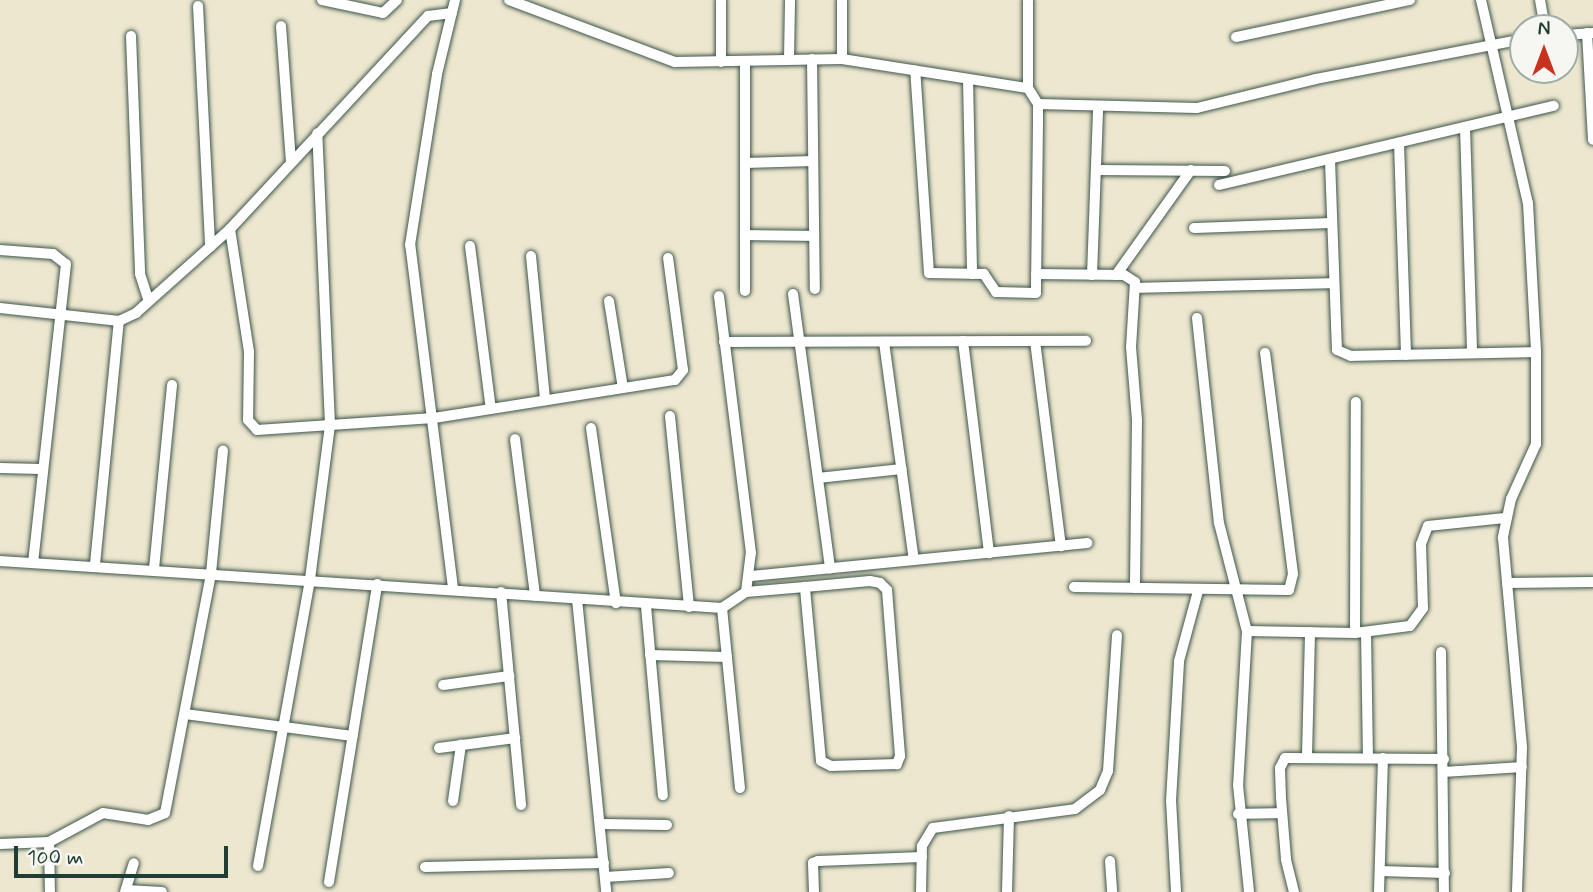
<!DOCTYPE html>
<style>
body{margin:0}
#map{position:relative;width:1593px;height:892px;overflow:hidden;background:#ede7cf;font-family:Mynerve,sans-serif}
div>[style]{position:absolute}
[style*='--x']{left:calc(var(--x)*1px);top:calc(var(--y)*1px);width:calc(var(--w)*1px);rotate:calc(var(--a)*1deg)}
.roads{filter:drop-shadow(0 0 2px #3e564b) drop-shadow(0 0 2px #3e564b)}
.minor>*{height:10px;margin:-5px;padding:0 5px;transform-origin:5px;border-radius:5px;background:#fff}
span{translate:-50% -50%;white-space:nowrap;text-align:center;line-height:1.15;-webkit-text-stroke:5px #f6f6f2;paint-order:stroke}
.north{position:absolute;left:1509px;top:14px;width:70px;height:70px;box-sizing:border-box;background:#f6f6f2;border:2px solid #a0aca6;border-radius:50%;rotate:0deg;font-size:19px;font-weight:700;line-height:28px;text-align:center;color:#1f3d34}
.north::after{content:'';display:block;margin:auto;width:24px;height:32px;background:#c8321e;clip-path:polygon(50% 0,100% 100%,50% 72%,0 100%)}
.scale{position:absolute;left:14px;top:846px;width:214px;height:32px;box-sizing:border-box;border:4px solid #1f3d34;border-top:0;padding-left:9px;font-size:21px;line-height:24px;white-space:nowrap;color:#1f3d34;-webkit-text-stroke:5px #f6f6f2;paint-order:stroke}
</style>
<div id="map">
<div class="roads">
<div class="minor">
<i style="--x:322;--y:0;--w:62;--a:12"></i>
<i style="--x:383;--y:13;--w:19;--a:-43"></i>
<i style="--x:509;--y:0;--w:177;--a:20.5"></i>
<i style="--x:675;--y:62;--w:167;--a:-1"></i>
<i style="--x:842;--y:59;--w:188;--a:8.9"></i>
<i style="--x:1028;--y:88;--w:19;--a:58"></i>
<i style="--x:1038;--y:104;--w:18;--a:90"></i>
<i style="--x:1038;--y:122;--w:171;--a:90.7"></i>
<i style="--x:1036;--y:293;--w:40;--a:-178.6"></i>
<i style="--x:996;--y:292;--w:22;--a:-124"></i>
<i style="--x:984;--y:274;--w:55;--a:-179"></i>
<i style="--x:929;--y:273;--w:203;--a:-93.9"></i>
<i style="--x:1028;--y:0;--w:88;--a:90"></i>
<i style="--x:1481;--y:0;--w:208;--a:77"></i>
<i style="--x:1528;--y:203;--w:149;--a:86.9"></i>
<i style="--x:1536;--y:352;--w:92;--a:90"></i>
<i style="--x:1536;--y:444;--w:60;--a:114.4"></i>
<i style="--x:1511;--y:499;--w:40;--a:102"></i>
<i style="--x:1503;--y:538;--w:211;--a:84.8"></i>
<i style="--x:1522;--y:748;--w:144;--a:92"></i>
<i style="--x:1540;--y:0;--w:28;--a:80"></i>
<i style="--x:198;--y:6;--w:241;--a:87.1"></i>
<i style="--x:281;--y:26;--w:136;--a:85.8"></i>
<i style="--x:1587;--y:33;--w:107;--a:86.8"></i>
<i style="--x:1565;--y:35;--w:28;--a:-4"></i>
<i style="--x:131;--y:36;--w:238;--a:87.8"></i>
<i style="--x:140;--y:274;--w:28;--a:72"></i>
<i style="--x:1236;--y:37;--w:178;--a:-12"></i>
<i style="--x:789;--y:59;--w:59;--a:-89"></i>
<i style="--x:812;--y:59;--w:230;--a:89.3"></i>
<i style="--x:842;--y:59;--w:59;--a:-90"></i>
<i style="--x:745;--y:61;--w:230;--a:90"></i>
<i style="--x:721;--y:62;--w:62;--a:-90"></i>
<i style="--x:968;--y:79;--w:195;--a:88.8"></i>
<i style="--x:1038;--y:104;--w:159;--a:1.4"></i>
<i style="--x:1197;--y:108;--w:122;--a:-13.7"></i>
<i style="--x:1316;--y:79;--w:211;--a:-10.9"></i>
<i style="--x:1465;--y:127;--w:226;--a:88.2"></i>
<i style="--x:1399;--y:143;--w:212;--a:88.1"></i>
<i style="--x:1330;--y:160;--w:190;--a:87.9"></i>
<i style="--x:1337;--y:350;--w:15;--a:23"></i>
<i style="--x:1351;--y:356;--w:185;--a:-1.2"></i>
<i style="--x:745;--y:163;--w:68;--a:-1.7"></i>
<i style="--x:1096;--y:170;--w:129;--a:0.4"></i>
<i style="--x:1219;--y:185;--w:344;--a:-13.3"></i>
<i style="--x:1194;--y:228;--w:138;--a:-2.1"></i>
<i style="--x:230;--y:229;--w:124;--a:81.2"></i>
<i style="--x:249;--y:352;--w:68;--a:90.8"></i>
<i style="--x:248;--y:420;--w:13;--a:48"></i>
<i style="--x:257;--y:430;--w:177;--a:-3.9"></i>
<i style="--x:434;--y:418;--w:244;--a:-9"></i>
<i style="--x:675;--y:380;--w:13;--a:-51"></i>
<i style="--x:683;--y:370;--w:113;--a:-97.6"></i>
<i style="--x:745;--y:235;--w:69;--a:0.8"></i>
<i style="--x:470;--y:246;--w:164;--a:82.7"></i>
<i style="--x:0;--y:250;--w:53;--a:4.3"></i>
<i style="--x:53;--y:254;--w:16;--a:38"></i>
<i style="--x:66;--y:264;--w:299;--a:96.3"></i>
<i style="--x:531;--y:256;--w:145;--a:84.4"></i>
<i style="--x:1036;--y:274;--w:88;--a:0.7"></i>
<i style="--x:1124;--y:275;--w:13;--a:32"></i>
<i style="--x:1135;--y:282;--w:65;--a:93.5"></i>
<i style="--x:1131;--y:347;--w:73;--a:85.3"></i>
<i style="--x:1137;--y:420;--w:168;--a:90.7"></i>
<i style="--x:1092;--y:275;--w:167;--a:-87.9"></i>
<i style="--x:1116;--y:275;--w:129;--a:-54.5"></i>
<i style="--x:1136;--y:288;--w:198;--a:-1.4"></i>
<i style="--x:793;--y:294;--w:277;--a:82.3"></i>
<i style="--x:609;--y:301;--w:88;--a:80.9"></i>
<i style="--x:0;--y:308;--w:120;--a:6.2"></i>
<i style="--x:119;--y:321;--w:19;--a:-25"></i>
<i style="--x:136;--y:313;--w:126;--a:-41.8"></i>
<i style="--x:230;--y:229;--w:291;--a:-47.1"></i>
<i style="--x:428;--y:16;--w:24;--a:-7"></i>
<i style="--x:1197;--y:318;--w:206;--a:83.9"></i>
<i style="--x:1219;--y:523;--w:112;--a:75.5"></i>
<i style="--x:1247;--y:631;--w:154;--a:93.3"></i>
<i style="--x:1238;--y:785;--w:108;--a:84.1"></i>
<i style="--x:963;--y:341;--w:214;--a:83"></i>
<i style="--x:1035;--y:341;--w:207;--a:82.8"></i>
<i style="--x:724;--y:342;--w:362;--a:-0.2"></i>
<i style="--x:884;--y:342;--w:220;--a:82.2"></i>
<i style="--x:670;--y:416;--w:192;--a:84.3"></i>
<i style="--x:591;--y:428;--w:177;--a:81.9"></i>
<i style="--x:515;--y:439;--w:158;--a:82.7"></i>
<i style="--x:0;--y:468;--w:41;--a:1.4"></i>
<i style="--x:818;--y:478;--w:84;--a:-6.1"></i>
<i style="--x:0;--y:561;--w:724;--a:3.72"></i>
<i style="--x:722;--y:608;--w:29;--a:-34"></i>
<i style="--x:746;--y:592;--w:39;--a:-83"></i>
<i style="--x:751;--y:553;--w:259;--a:-97.1"></i>
<i style="--x:95;--y:564;--w:244;--a:-84.4"></i>
<i style="--x:154;--y:569;--w:185;--a:-84.4"></i>
<i style="--x:751;--y:576;--w:338;--a:-5.6"></i>
<i style="--x:1507;--y:583;--w:86;--a:-0.7"></i>
<i style="--x:1074;--y:587;--w:215;--a:0.8"></i>
<i style="--x:1289;--y:590;--w:16;--a:-76"></i>
<i style="--x:1293;--y:574;--w:223;--a:-97.2"></i>
<i style="--x:453;--y:588;--w:346;--a:-97.1"></i>
<i style="--x:410;--y:245;--w:173;--a:-81"></i>
<i style="--x:437;--y:74;--w:76;--a:-76.3"></i>
<i style="--x:501;--y:592;--w:214;--a:84.6"></i>
<i style="--x:746;--y:592;--w:59;--a:-4.8"></i>
<i style="--x:805;--y:587;--w:65;--a:-5.3"></i>
<i style="--x:870;--y:581;--w:10;--a:11"></i>
<i style="--x:880;--y:583;--w:10;--a:45"></i>
<i style="--x:887;--y:590;--w:167;--a:85.5"></i>
<i style="--x:900;--y:756;--w:9;--a:111"></i>
<i style="--x:897;--y:764;--w:66;--a:178.3"></i>
<i style="--x:831;--y:766;--w:11;--a:-153"></i>
<i style="--x:821;--y:761;--w:175;--a:-95.3"></i>
<i style="--x:577;--y:599;--w:294;--a:84.3"></i>
<i style="--x:646;--y:606;--w:190;--a:84.9"></i>
<i style="--x:722;--y:608;--w:181;--a:84.3"></i>
<i style="--x:1247;--y:631;--w:108;--a:1.1"></i>
<i style="--x:1355;--y:633;--w:55;--a:-7.3"></i>
<i style="--x:1410;--y:626;--w:22;--a:-54"></i>
<i style="--x:1423;--y:608;--w:64;--a:-91.8"></i>
<i style="--x:1421;--y:544;--w:19;--a:-69"></i>
<i style="--x:1428;--y:526;--w:77;--a:-5.9"></i>
<i style="--x:1366;--y:632;--w:126;--a:89.1"></i>
<i style="--x:1355;--y:633;--w:231;--a:-89.8"></i>
<i style="--x:1441;--y:652;--w:240;--a:89.3"></i>
<i style="--x:650;--y:655;--w:77;--a:1.5"></i>
<i style="--x:443;--y:685;--w:67;--a:-7.8"></i>
<i style="--x:185;--y:714;--w:169;--a:7.5"></i>
<i style="--x:439;--y:748;--w:77;--a:-7.5"></i>
<i style="--x:1307;--y:756;--w:124;--a:-88.6"></i>
<i style="--x:1444;--y:772;--w:78;--a:-3.7"></i>
<i style="--x:453;--y:801;--w:57;--a:-81.9"></i>
<i style="--x:1238;--y:814;--w:44;--a:-1.3"></i>
<i style="--x:602;--y:824;--w:65;--a:0.9"></i>
<i style="--x:49;--y:842;--w:50;--a:88.9"></i>
<i style="--x:0;--y:844;--w:49;--a:-2.3"></i>
<i style="--x:49;--y:842;--w:61;--a:-28.2"></i>
<i style="--x:103;--y:813;--w:46;--a:8.8"></i>
<i style="--x:148;--y:820;--w:18;--a:-22"></i>
<i style="--x:165;--y:813;--w:244;--a:-79.1"></i>
<i style="--x:211;--y:573;--w:123;--a:-84.4"></i>
<i style="--x:1110;--y:861;--w:31;--a:86"></i>
<i style="--x:258;--y:866;--w:292;--a:-79.7"></i>
<i style="--x:310;--y:579;--w:155;--a:-82.6"></i>
<i style="--x:330;--y:425;--w:292;--a:-92.5"></i>
<i style="--x:425;--y:867;--w:179;--a:-1.3"></i>
<i style="--x:1380;--y:871;--w:65;--a:1.8"></i>
<i style="--x:605;--y:877;--w:64;--a:-3.6"></i>
<i style="--x:329;--y:882;--w:302;--a:-80.8"></i>
<i style="--x:126;--y:890;--w:36;--a:3"></i>
<i style="--x:125;--y:892;--w:30;--a:-73"></i>
<i style="--x:814;--y:892;--w:29;--a:-92"></i>
<i style="--x:813;--y:863;--w:5;--a:-22"></i>
<i style="--x:818;--y:861;--w:104;--a:-2.2"></i>
<i style="--x:921;--y:892;--w:46;--a:-88.8"></i>
<i style="--x:922;--y:846;--w:21;--a:-59"></i>
<i style="--x:933;--y:828;--w:143;--a:-7.6"></i>
<i style="--x:1075;--y:809;--w:31;--a:-37"></i>
<i style="--x:1100;--y:790;--w:21;--a:-67"></i>
<i style="--x:1108;--y:771;--w:136;--a:-86.2"></i>
<i style="--x:1007;--y:892;--w:76;--a:-88.5"></i>
<i style="--x:1176;--y:892;--w:91;--a:-93.1"></i>
<i style="--x:1171;--y:801;--w:140;--a:-86.7"></i>
<i style="--x:1179;--y:661;--w:73;--a:-74.8"></i>
<i style="--x:1294;--y:892;--w:34;--a:-104"></i>
<i style="--x:1286;--y:859;--w:61;--a:-94.7"></i>
<i style="--x:1281;--y:798;--w:30;--a:-92"></i>
<i style="--x:1280;--y:768;--w:11;--a:-63"></i>
<i style="--x:1285;--y:758;--w:159;--a:0.4"></i>
<i style="--x:1379;--y:892;--w:134;--a:-88.3"></i>
</div>
</div>
<div class="north">N</div>
<div class="scale">100 m</div>
</div>
